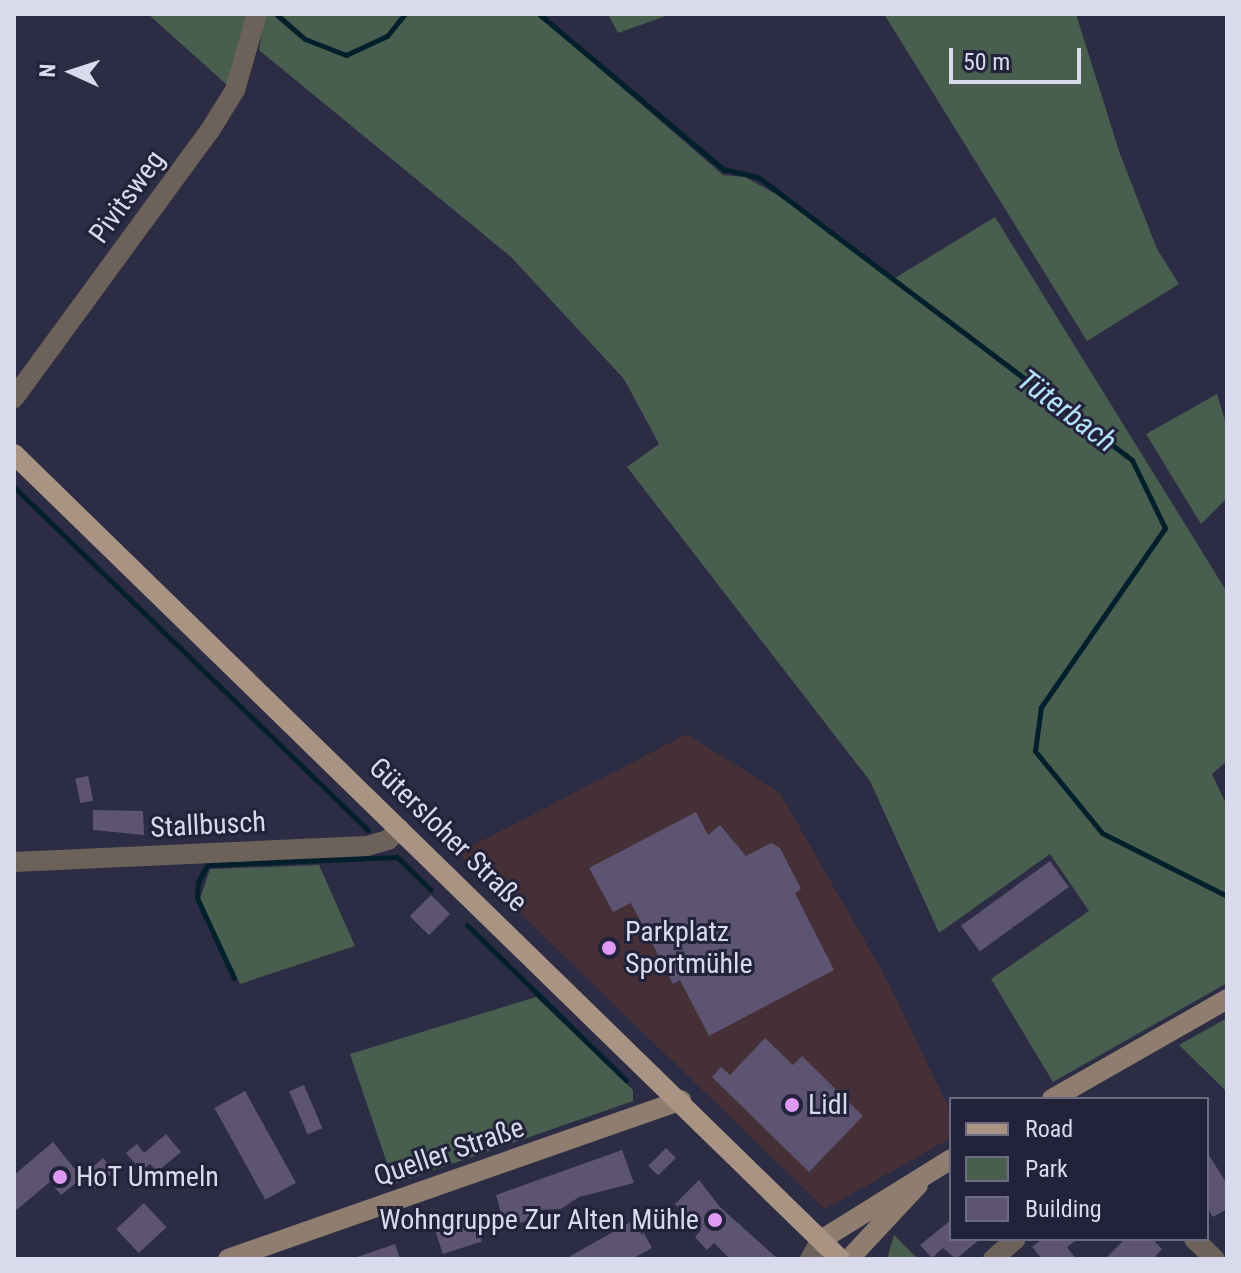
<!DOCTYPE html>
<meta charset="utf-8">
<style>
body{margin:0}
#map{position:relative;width:1241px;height:1273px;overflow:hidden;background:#2c2c45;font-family:"Roboto Condensed",sans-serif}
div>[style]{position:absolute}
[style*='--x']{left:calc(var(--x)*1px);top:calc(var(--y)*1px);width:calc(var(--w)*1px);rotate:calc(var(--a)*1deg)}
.commercial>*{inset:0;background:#443036}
.green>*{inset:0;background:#485e4f}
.stream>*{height:5px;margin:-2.5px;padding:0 2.5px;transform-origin:2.5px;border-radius:2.5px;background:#02202c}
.building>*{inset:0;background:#5c5470;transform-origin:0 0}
.street>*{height:20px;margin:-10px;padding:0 10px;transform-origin:10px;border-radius:10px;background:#6d6259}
.secondary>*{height:20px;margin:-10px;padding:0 10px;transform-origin:10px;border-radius:10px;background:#8f7e70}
.primary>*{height:20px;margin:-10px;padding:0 10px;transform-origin:10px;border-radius:10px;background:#a99382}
.dots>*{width:22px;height:22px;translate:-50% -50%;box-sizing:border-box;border:4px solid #22223b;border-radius:50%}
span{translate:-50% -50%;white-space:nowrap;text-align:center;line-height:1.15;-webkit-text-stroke:6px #22223b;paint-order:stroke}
.street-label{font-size:28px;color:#d9daeb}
.poi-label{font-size:28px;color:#d9daeb}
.left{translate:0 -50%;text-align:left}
.right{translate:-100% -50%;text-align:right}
.water-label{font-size:30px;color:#b4e2fa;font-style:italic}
.frame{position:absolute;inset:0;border:16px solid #d9daeb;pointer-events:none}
.legend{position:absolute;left:949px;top:1097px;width:260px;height:144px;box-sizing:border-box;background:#22223b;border:2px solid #6b6c81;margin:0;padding:10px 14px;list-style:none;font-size:24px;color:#d9daeb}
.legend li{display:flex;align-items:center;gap:16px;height:40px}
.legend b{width:40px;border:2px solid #6b6c81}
.north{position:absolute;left:32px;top:32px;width:80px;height:80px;-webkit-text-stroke:6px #22223b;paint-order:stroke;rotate:273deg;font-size:22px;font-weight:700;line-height:32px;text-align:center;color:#d9daeb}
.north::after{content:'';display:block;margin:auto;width:28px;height:36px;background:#d9daeb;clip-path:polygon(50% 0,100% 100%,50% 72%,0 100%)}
.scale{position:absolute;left:949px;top:48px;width:132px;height:36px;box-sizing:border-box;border:4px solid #d9daeb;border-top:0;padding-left:10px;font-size:24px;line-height:28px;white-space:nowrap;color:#d9daeb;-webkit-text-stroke:6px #22223b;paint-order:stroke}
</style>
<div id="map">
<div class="commercial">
<i style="clip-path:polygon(687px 734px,780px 793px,885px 976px,951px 1112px,951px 1138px,825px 1209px,458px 853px)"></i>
</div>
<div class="green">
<i style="clip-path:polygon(148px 14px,249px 14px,227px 85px)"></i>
<i style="clip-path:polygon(265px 14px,537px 14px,723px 175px,745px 177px,785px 199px,895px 278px,995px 217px,1227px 592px,1227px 761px,1212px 774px,1227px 806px,1227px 983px,1053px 1082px,991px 979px,1089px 911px,1050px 854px,939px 933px,870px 781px,627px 467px,659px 444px,624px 379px,511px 257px,259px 50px)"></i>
<i style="clip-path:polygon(608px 14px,671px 14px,618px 33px)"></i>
<i style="clip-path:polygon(884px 14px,1076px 14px,1120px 154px,1157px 249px,1179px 284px,1087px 341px)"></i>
<i style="clip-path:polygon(1217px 394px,1227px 427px,1227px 498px,1201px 524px,1146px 434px)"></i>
<i style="clip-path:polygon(319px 865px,355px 946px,240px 984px,200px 899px,210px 869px)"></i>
<i style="clip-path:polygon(536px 997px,633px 1090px,633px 1101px,394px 1184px,350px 1054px)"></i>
<i style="clip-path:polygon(1227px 1018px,1227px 1092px,1179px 1045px)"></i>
<i style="clip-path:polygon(894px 1235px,918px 1259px,887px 1259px)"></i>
</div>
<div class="stream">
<i style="--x:276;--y:14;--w:38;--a:41"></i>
<i style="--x:305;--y:39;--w:44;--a:21.3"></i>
<i style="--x:346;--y:55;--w:45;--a:-24.9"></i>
<i style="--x:387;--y:36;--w:28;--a:-51"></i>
<i style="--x:539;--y:14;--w:241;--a:40.1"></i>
<i style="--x:723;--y:169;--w:36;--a:13"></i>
<i style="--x:758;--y:177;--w:469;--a:37.1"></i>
<i style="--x:1132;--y:460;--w:76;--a:64.1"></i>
<i style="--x:1165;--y:528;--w:218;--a:124.7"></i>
<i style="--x:1041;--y:707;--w:44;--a:97.8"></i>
<i style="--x:1035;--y:751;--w:106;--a:50.7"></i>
<i style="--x:1102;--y:833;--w:140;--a:26.7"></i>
<i style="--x:14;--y:487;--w:493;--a:44.1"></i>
<i style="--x:467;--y:925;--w:222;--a:44.3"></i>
<i style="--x:234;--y:978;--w:88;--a:-114.8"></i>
<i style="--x:197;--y:898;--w:16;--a:-86"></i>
<i style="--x:198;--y:882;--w:19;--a:-62"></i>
<i style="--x:207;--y:865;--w:190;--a:-2.4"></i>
<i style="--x:397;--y:857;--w:47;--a:44.1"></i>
</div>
<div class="building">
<i style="left:88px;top:776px;width:25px;height:13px;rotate:78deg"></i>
<i style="clip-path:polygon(93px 810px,143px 811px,144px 835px,93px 830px)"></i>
<i style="clip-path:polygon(696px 812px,708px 835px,720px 825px,746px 856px,771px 843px,780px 848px,801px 889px,795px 893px,834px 970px,709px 1036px,680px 980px,673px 984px,631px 903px,613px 912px,589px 868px)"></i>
<i style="left:1050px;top:861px;width:32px;height:110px;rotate:54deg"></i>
<i style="left:431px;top:895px;width:27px;height:30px;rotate:45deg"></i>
<i style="clip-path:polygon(765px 1038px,793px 1065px,802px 1056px,863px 1116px,809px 1172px,712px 1077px,721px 1067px,730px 1075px)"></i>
<i style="left:304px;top:1085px;width:47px;height:16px;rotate:67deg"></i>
<i style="left:245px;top:1091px;width:105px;height:35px;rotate:61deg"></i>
<i style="clip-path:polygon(166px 1134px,181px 1152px,157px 1172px,150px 1164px,141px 1171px,126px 1153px,137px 1144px,144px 1153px)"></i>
<i style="clip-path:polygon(53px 1142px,82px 1178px,61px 1195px,50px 1182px,14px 1212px,14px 1175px)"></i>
<i style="left:666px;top:1148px;width:14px;height:25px;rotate:45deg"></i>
<i style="clip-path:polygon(622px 1150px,634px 1183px,579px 1197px,561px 1209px,535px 1210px,529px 1220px,514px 1225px,504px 1224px,496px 1195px)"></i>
<i style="clip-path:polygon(1207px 1152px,1227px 1184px,1227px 1209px,1213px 1217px,1207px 1208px)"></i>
<i style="left:103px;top:1158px;width:18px;height:27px;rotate:49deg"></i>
<i style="clip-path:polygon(699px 1180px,720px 1207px,778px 1259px,730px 1259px,714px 1243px,707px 1250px,695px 1237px,701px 1230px,675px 1204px)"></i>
<i style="left:144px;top:1203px;width:33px;height:38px;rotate:47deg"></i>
<i style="left:472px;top:1211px;width:32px;height:41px;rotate:72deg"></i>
<i style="clip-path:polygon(636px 1219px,652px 1248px,632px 1259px,565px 1259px)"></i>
<i style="clip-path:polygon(951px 1220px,951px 1239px,980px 1239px,956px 1259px,943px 1248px,932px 1258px,920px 1245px)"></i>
<i style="clip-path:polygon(1042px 1239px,1078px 1239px,1067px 1247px,1076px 1259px,1042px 1259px,1032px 1247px)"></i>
<i style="clip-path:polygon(1125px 1239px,1152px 1239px,1162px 1249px,1153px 1259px,1105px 1259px)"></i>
<i style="clip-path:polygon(395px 1244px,400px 1259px,357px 1259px,357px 1257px)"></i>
</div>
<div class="street">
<i style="--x:14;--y:398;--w:330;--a:-53.8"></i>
<i style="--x:209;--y:132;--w:49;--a:-58.2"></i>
<i style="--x:235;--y:90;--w:79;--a:-73.9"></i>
<i style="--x:14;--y:862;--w:353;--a:-2.6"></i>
<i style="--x:367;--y:846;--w:22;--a:-16"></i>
<i style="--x:388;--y:840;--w:16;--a:-45"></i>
<i style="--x:1194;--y:1239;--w:29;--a:44"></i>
<i style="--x:810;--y:1259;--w:22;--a:-60"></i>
<i style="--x:993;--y:1259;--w:30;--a:-41"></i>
</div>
<div class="secondary">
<i style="--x:1052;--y:1099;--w:202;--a:-29.7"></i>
<i style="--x:821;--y:1240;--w:153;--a:-31.9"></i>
<i style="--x:228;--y:1259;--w:480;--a:-19.3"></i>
<i style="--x:849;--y:1259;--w:101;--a:-47"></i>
</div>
<div class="primary">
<i style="--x:14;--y:454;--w:1153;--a:44.26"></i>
</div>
<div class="dots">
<i style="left:609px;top:948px;background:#dd99f3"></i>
<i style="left:792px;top:1105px;background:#dd99f3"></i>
<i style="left:60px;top:1177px;background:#dd99f3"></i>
<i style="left:715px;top:1220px;background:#dd99f3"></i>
</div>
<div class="street-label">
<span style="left:127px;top:197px;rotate:-54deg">Pivitsweg</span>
<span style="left:208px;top:825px;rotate:-3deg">Stallbusch</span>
<span style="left:448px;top:835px;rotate:44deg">Gütersloher Straße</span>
<span style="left:449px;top:1152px;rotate:-19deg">Queller Straße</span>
</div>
<div class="poi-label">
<span class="left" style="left:625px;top:948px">Parkplatz<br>Sportmühle</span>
<span class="left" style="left:808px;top:1105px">Lidl</span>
<span class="left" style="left:76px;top:1177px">HoT Ummeln</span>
<span class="right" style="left:699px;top:1220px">Wohngruppe Zur Alten Mühle</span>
</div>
<div class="water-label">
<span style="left:1067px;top:411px;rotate:37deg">Tüterbach</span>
</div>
<div class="frame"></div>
<ul class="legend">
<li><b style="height:10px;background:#a99382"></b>Road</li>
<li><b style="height:22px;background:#485e4f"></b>Park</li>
<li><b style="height:22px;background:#5c5470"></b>Building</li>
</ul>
<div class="north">N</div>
<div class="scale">50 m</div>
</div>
